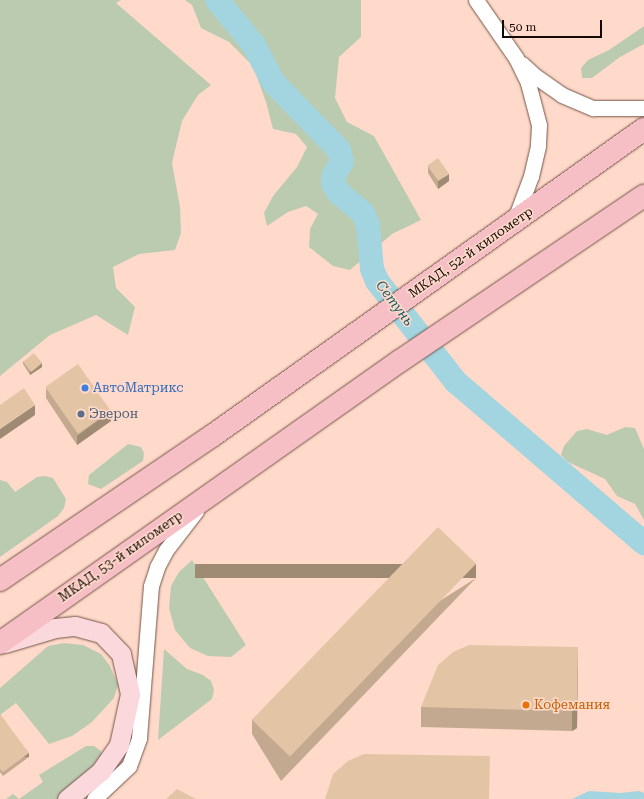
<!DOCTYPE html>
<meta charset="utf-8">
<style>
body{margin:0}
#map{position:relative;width:644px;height:799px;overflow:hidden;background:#ffdaca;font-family:"Roboto Serif",serif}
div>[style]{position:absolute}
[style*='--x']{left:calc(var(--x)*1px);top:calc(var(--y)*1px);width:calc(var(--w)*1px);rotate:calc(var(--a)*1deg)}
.green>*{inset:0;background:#bbcbb0}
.water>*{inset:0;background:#a2d5e0}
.river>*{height:24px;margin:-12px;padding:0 12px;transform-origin:12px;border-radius:12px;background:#a2d5e0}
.roads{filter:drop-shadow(0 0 1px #735547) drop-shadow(0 0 1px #735547)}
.minor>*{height:15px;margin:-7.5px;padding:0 7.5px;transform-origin:7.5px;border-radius:7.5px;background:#fff}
.major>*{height:19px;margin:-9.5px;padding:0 9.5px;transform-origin:9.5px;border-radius:9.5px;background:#fad8dc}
.highway>*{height:22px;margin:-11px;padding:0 11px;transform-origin:11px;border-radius:11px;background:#f6bec5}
.wall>*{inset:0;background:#c3a98f}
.shaded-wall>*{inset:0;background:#9f8a74;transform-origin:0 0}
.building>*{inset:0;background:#e3c5a6;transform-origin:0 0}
.dots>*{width:11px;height:11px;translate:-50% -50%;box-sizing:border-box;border:2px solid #ffdaca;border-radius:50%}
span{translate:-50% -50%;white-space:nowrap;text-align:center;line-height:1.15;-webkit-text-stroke:3px #ffdaca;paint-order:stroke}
.street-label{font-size:13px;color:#150905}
.shop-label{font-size:13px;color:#366cbe}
.left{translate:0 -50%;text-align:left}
.service-label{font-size:13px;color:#4e5e75}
.food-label{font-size:13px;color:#c56008}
.water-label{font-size:14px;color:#185c68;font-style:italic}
.scale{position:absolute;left:502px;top:20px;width:100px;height:18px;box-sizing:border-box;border:2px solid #150905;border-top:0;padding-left:5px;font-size:12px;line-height:14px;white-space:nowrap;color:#150905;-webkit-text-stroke:3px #ffdaca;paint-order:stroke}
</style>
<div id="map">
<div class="green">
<i style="clip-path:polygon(0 0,121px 0,116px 3px,211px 85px,198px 95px,182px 121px,172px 163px,180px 207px,181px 233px,175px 250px,139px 254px,113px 267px,116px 288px,135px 307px,128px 335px,96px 315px,50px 335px,0 376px)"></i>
<i style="clip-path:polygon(185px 0,361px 0,361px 37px,339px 57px,335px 98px,347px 122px,374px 136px,421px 220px,392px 234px,350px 270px,333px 266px,309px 247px,310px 229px,318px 214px,306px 206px,288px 212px,267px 226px,264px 213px,273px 196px,297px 167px,307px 147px,296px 134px,273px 129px,266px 102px,253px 66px,229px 42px,201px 28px,192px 5px)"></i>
<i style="clip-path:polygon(644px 26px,644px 44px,620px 57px,592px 78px,582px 78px,581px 68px,588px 60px,609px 50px)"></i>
<i style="clip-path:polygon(625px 427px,635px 428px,644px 449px,644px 520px,635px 504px,617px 496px,605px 479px,568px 462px,561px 455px,564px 446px,577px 431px,587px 429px,607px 435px)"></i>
<i style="clip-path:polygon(128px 444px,141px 447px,144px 453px,143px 461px,101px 489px,88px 484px,89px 475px)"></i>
<i style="clip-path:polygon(45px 476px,53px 478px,66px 499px,64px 508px,58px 516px,0 557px,0 480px,7px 482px,15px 492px,37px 477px)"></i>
<i style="clip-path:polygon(192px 560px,246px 645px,231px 657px,208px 656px,190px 648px,175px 630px,169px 608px,171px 586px,179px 572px)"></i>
<i style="clip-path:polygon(64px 643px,83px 645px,101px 654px,110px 666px,118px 685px,114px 698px,92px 722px,72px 736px,49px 744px,16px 703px,0 715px,0 688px,48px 646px)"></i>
<i style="clip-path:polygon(164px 649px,187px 669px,203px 675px,211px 681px,214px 690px,212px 699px,158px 740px)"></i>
<i style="clip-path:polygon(86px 746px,94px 746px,101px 751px,102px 760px,93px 772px,58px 799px,6px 799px,13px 794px,19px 799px,43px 782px,39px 775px)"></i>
</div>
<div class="water">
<i style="clip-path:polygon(589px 791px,620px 793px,639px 791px,644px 793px,644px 799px,572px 799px)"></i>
</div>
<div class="river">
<i style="--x:217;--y:0;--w:58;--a:50.6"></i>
<i style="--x:254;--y:45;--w:42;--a:62.8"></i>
<i style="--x:273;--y:82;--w:95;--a:45.9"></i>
<i style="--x:339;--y:150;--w:12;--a:76"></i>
<i style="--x:342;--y:162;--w:15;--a:122"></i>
<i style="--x:334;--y:175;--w:8;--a:97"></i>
<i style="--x:333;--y:183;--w:12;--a:59"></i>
<i style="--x:339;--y:193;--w:31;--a:40"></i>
<i style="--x:363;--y:213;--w:13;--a:67"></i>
<i style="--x:368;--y:225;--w:44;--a:84.8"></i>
<i style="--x:372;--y:269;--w:13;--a:67"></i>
<i style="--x:377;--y:281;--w:128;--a:52"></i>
<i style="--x:456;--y:382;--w:248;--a:40.6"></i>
</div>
<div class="roads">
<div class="minor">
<i style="--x:476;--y:0;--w:70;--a:55.4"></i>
<i style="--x:516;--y:58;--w:28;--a:64"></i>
<i style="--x:528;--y:83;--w:43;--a:75.3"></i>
<i style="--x:539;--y:125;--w:21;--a:93"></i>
<i style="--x:538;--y:146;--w:31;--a:103"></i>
<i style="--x:531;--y:176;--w:49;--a:110.3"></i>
<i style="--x:522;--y:64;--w:18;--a:43"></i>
<i style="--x:535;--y:76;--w:33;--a:35"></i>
<i style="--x:562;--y:95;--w:34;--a:23"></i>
<i style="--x:593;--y:108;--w:51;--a:0"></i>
<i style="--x:94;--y:799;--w:48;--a:-43.3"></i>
<i style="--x:129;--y:766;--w:30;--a:-70"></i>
<i style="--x:139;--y:738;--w:152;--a:-85.5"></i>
<i style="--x:151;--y:586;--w:20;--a:-72"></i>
<i style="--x:157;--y:567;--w:19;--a:-62"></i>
<i style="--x:166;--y:550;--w:49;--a:-52.4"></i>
</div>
<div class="major">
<i style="--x:5;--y:643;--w:52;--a:-16.7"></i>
<i style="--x:55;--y:628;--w:20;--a:-6"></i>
<i style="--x:75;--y:626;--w:27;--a:15"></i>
<i style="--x:101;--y:633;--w:29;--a:46"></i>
<i style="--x:121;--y:654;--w:41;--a:77.3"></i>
<i style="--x:130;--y:694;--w:52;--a:102.2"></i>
<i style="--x:119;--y:745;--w:32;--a:125"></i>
<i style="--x:101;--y:771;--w:44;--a:140.5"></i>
</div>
<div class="highway">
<i style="--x:0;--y:580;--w:256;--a:-34.2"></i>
<i style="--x:212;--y:436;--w:530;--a:-35.4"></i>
<i style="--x:0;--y:643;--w:489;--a:-35.2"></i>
<i style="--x:400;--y:361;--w:295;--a:-34.1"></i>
</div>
</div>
<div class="wall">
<i style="clip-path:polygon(428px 166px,449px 181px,438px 189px,428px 173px)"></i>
<i style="clip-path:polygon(23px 361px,42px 367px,30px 375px,23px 364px)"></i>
<i style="clip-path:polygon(46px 388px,111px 421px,77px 445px,46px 398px)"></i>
<i style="clip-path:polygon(476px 578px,281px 781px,252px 734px,252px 720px)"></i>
<i style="clip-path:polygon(578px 667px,577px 728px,572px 731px,421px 727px,421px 707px)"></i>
<i style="clip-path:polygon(0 714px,29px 757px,3px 776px,0 772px)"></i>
</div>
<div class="shaded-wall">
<i style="clip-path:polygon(449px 174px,449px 181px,438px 189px,438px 181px)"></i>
<i style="clip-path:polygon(42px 363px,42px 367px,30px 375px,30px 371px)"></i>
<i style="clip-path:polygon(35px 405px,35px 415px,0 439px,0 429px)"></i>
<i style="clip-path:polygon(111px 411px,111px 421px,77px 445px,77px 436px)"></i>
<i style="left:476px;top:564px;width:14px;height:281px;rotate:90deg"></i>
<i style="clip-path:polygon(578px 647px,577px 728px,572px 731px,572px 711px)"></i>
<i style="left:29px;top:753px;width:4px;height:32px;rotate:90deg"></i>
</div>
<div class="building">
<i style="left:438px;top:158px;width:19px;height:13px;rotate:55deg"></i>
<i style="left:34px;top:353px;width:13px;height:14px;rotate:51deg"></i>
<i style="left:78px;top:364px;width:57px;height:40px;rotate:55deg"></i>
<i style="clip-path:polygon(24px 388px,35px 405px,0 429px,0 405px)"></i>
<i style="left:438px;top:527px;width:53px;height:268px;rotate:44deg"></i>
<i style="clip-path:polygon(469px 645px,578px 647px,577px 708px,572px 711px,421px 707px,438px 665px,453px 652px)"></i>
<i style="clip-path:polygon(0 714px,29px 753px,3px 772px,0 769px)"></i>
<i style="clip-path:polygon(364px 754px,490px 756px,489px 799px,325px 799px,333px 774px,348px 761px)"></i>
<i style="clip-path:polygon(177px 789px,196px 799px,166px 799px)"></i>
</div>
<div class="dots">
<i style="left:85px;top:388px;background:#3f7fe0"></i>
<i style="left:81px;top:414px;background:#5c6f8a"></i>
<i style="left:526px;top:705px;background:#e8710a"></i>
</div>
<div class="street-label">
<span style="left:471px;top:253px;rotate:-35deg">МКАД, 52-й километр</span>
<span style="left:121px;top:557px;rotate:-35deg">МКАД, 53-й километр</span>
</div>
<div class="shop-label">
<span class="left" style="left:93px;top:388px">АвтоМатрикс</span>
</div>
<div class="service-label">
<span class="left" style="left:89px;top:414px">Эверон</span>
</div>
<div class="food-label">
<span class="left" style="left:534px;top:705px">Кофемания</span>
</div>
<div class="water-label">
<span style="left:395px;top:303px;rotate:53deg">Сетунь</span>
</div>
<div class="scale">50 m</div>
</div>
